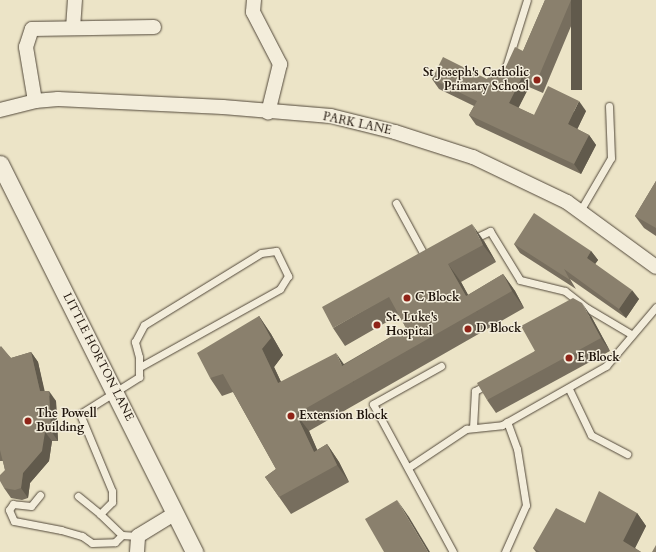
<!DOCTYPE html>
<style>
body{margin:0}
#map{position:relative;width:656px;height:552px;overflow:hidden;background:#ece4c7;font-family:Cardo,serif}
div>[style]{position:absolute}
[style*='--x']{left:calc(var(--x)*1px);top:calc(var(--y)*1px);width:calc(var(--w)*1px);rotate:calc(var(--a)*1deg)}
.roads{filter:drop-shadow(0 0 1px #52483a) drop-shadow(0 0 1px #52483a)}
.service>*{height:7px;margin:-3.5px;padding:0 3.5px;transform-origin:3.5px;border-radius:3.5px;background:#f3eddb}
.minor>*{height:14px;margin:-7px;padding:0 7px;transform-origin:7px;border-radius:7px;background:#f3eddb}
.tertiary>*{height:17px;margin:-8.5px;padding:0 8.5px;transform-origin:8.5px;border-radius:8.5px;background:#f3eddb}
.wall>*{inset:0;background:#776e5e}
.shaded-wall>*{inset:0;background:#615a4c;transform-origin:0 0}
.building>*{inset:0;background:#8a806d}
.dots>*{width:11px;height:11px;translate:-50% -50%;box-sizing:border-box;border:2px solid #f3eddb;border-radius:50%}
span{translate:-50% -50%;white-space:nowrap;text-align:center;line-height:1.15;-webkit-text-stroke:3px #f3eddb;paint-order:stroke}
.poi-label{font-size:12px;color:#1f140b;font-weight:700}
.right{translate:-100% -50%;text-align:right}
.left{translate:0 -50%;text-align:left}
.street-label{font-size:12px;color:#1f140b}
</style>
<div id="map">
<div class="roads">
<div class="service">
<i style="--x:505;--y:70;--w:73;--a:-72.6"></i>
<i style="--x:396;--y:203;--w:65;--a:61.5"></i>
<i style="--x:580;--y:211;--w:61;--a:-59.7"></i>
<i style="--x:611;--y:158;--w:52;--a:-92.2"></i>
<i style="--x:473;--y:239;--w:19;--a:-25"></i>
<i style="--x:490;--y:231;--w:57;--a:58.5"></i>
<i style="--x:520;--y:280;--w:46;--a:13.7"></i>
<i style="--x:565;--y:291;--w:28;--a:38"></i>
<i style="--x:587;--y:308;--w:51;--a:30.6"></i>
<i style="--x:441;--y:366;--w:78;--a:150.8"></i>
<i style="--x:373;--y:404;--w:168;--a:61.6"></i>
<i style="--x:569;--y:389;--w:51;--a:64.4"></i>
<i style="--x:591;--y:435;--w:41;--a:27.8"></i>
<i style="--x:473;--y:428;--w:37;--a:-87"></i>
<i style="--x:475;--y:391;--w:15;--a:-28"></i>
<i style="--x:409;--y:467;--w:69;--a:-33.7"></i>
<i style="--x:466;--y:429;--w:36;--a:-6"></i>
<i style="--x:502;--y:425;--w:120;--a:-29.6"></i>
<i style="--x:606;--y:366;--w:77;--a:-49.7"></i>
<i style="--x:40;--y:495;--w:14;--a:129"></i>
<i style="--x:31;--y:506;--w:18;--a:-174"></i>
<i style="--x:13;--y:504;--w:7;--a:124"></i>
<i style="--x:9;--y:510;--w:12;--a:66"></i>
<i style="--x:14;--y:521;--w:48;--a:10.8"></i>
<i style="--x:61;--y:530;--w:22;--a:16"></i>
<i style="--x:82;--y:536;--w:12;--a:35"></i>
<i style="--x:92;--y:543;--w:23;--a:-2"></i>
<i style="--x:115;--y:542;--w:10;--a:-45"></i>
<i style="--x:122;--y:535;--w:16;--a:4"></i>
<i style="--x:78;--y:496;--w:28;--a:39"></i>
<i style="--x:100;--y:514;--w:17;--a:-45"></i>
<i style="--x:112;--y:502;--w:11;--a:-90"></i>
<i style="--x:112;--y:491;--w:83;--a:-112.6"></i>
<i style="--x:80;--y:414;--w:70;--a:-32.1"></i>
<i style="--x:139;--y:377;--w:20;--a:-90"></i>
<i style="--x:139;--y:357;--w:16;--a:-105"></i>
<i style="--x:135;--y:342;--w:19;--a:-62"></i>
<i style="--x:144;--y:325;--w:137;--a:-31.6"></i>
<i style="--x:261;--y:253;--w:15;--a:-8"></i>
<i style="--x:276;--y:251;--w:28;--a:64"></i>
<i style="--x:288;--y:276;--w:15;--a:122"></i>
<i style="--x:280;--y:289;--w:160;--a:150.9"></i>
<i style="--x:100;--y:514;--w:30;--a:44"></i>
<i style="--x:505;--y:552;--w:51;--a:-65.9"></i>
<i style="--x:526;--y:505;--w:57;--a:-99.1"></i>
<i style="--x:517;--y:449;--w:29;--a:-110"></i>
</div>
<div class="minor">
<i style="--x:254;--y:0;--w:12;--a:95"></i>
<i style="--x:253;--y:12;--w:59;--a:62.6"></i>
<i style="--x:280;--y:64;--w:50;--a:103.8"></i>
<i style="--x:73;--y:28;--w:28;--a:-86"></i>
<i style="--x:35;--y:101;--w:55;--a:-99.5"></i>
<i style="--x:26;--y:47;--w:19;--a:-72"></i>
<i style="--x:32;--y:29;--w:122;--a:-0.9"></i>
<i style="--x:0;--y:110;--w:36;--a:-14"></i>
<i style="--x:35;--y:101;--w:23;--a:-5"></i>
<i style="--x:58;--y:99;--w:165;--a:2.8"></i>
<i style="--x:223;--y:107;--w:108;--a:4.8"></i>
<i style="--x:331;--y:116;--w:66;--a:14"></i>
<i style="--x:395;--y:132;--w:82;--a:17.8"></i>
<i style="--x:473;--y:157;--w:104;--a:25.6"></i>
<i style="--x:567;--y:202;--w:110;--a:36.1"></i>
<i style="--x:137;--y:552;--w:16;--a:-86"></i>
<i style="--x:138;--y:536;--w:42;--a:-31.4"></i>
</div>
<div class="tertiary">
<i style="--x:0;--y:164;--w:434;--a:63.4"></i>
</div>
</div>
<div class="wall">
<i style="clip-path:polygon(545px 0,582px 0,543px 93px,529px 87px,518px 108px,534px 115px,586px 111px,577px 129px,589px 135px,596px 145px,581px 174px,476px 125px,469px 115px,474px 106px,439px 89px,432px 79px,487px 79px,502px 75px,523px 51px)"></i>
<i style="clip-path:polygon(656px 181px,656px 236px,644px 228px,635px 216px)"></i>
<i style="clip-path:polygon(484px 241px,496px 262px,461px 282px,468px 295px,503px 274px,515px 291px,524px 308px,309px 431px,317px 450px,327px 444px,339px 462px,349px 482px,291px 514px,265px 477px,276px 469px,233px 392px,222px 396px,210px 378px,259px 316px,271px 334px,283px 355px,274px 367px,281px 382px,344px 364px,406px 328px,399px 315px,345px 346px,333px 328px)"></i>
<i style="clip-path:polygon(514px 244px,591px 251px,598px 260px,595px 264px,639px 299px,626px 318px,570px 279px,576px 289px,520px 253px)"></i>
<i style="clip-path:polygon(591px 316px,610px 351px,496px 413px,487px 400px,535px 351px)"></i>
<i style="clip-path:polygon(0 347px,11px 358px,31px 352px,38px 362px,44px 391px,56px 401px,58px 441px,52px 441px,49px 461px,30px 483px,28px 498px,22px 500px,11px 498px,4px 488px,5px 470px,3px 461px,0 461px)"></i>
<i style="clip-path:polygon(637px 513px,646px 526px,635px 548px,641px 552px,536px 552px,533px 548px,585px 523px)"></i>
</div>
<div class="shaded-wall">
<i style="left:571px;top:0;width:11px;height:90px"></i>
<i style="clip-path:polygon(522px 77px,529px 87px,516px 113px,509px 103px)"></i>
<i style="clip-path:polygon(579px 101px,586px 111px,575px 134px,568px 124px)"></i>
<i style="clip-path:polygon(589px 135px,596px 145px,581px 174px,574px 164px)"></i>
<i style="clip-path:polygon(472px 224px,484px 241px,496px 262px,483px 245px)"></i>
<i style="clip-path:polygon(591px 251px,598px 260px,593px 267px,587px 258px)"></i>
<i style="clip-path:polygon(448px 264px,461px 282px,478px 313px,466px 296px)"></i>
<i style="clip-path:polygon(503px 274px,515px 291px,524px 308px,512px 291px)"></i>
<i style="clip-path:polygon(632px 290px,639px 299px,626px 318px,619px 309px)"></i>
<i style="clip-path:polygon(582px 303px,591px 316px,610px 351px,601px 338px)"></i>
<i style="clip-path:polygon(259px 316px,271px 334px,283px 355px,274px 367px,290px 401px,278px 383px,262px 349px)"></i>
<i style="clip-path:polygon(31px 352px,38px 362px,47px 401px,40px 391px)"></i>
<i style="clip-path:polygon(336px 353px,348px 370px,354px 383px,342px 366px)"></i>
<i style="clip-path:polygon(49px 391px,56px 401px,58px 441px,51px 431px)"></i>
<i style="clip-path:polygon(296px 414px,309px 431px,326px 470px,314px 452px)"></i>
<i style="clip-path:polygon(45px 432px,52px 441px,49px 461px,30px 483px,28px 498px,21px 488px,23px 473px)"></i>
<i style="clip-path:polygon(327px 444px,339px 462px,349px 482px,337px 465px)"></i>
<i style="clip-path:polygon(397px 500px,409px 517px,430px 552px,428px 552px)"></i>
<i style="clip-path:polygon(637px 513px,646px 526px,633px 552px,623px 541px)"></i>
</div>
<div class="building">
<i style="clip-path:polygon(545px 0,571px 0,536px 83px,522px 77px,509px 103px,534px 115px,548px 86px,579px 101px,568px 124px,589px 135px,574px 164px,469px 115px,477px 101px,432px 79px,443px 57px,487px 79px,492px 70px,502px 75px,515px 47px,523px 51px)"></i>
<i style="clip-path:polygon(656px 181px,656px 228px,635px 216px)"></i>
<i style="clip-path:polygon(534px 213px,591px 251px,587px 258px,632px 290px,619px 309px,564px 269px,570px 280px,514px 244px)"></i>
<i style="clip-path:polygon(472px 224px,483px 245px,448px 264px,466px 296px,503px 274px,512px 291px,296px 414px,314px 452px,327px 444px,337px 465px,279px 497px,265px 477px,276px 469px,223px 374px,210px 378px,197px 353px,259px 316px,271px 338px,262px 349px,278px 383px,336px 353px,342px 366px,406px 328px,389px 297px,333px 328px,322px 307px)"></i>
<i style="clip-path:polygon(573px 298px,582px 303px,601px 338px,487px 400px,477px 383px,535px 351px,521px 326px)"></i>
<i style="clip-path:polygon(1px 346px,11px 358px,31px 352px,40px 391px,49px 391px,51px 431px,45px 432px,42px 451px,23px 473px,21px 488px,15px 490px,4px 488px,0 481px,0 475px,5px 470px,0 450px,0 347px)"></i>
<i style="clip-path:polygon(599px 491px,637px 513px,623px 541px,641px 552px,540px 552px,533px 548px,556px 508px,585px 523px)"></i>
<i style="clip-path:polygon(397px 500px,428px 552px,384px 552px,365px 519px)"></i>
<i style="clip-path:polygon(656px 545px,656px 552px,652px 552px)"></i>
</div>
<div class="dots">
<i style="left:537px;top:80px;background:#8f2418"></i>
<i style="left:407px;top:298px;background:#8f2418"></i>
<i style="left:377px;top:325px;background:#8f2418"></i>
<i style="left:468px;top:329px;background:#8f2418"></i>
<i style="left:569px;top:358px;background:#8f2418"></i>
<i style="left:291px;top:416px;background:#8f2418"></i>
<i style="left:28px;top:421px;background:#8f2418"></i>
</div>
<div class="poi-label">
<span class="right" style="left:529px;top:80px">St Joseph's Catholic<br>Primary School</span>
<span class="left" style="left:415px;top:298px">C Block</span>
<span class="left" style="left:386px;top:325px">St. Luke's<br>Hospital</span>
<span class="left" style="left:476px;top:329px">D Block</span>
<span class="left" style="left:577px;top:358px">E Block</span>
<span class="left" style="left:36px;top:421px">The Powell<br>Building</span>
<span class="left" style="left:299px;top:416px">Extension Block</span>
</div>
<div class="street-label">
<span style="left:357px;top:124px;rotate:12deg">PARK LANE</span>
<span style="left:98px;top:357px;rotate:63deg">LITTLE HORTON LANE</span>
</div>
</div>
